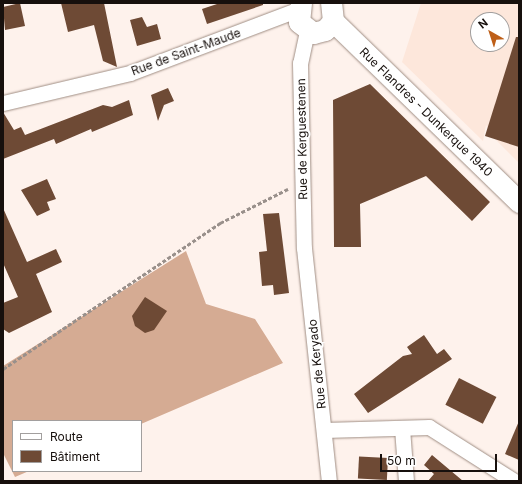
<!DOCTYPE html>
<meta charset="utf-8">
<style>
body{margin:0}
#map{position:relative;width:522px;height:484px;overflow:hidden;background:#fef2ec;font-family:Inter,sans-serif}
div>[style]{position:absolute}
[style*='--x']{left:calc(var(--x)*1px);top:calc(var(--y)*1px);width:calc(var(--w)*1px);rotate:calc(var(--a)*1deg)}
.built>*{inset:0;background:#fde7db}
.forest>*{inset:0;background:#d5ab93}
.building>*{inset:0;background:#6e4a35;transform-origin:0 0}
.path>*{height:2.5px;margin-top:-1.25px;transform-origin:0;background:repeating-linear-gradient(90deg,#99908b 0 4px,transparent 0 6px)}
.roads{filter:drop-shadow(0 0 1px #a08e84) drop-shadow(0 0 1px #a08e84)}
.street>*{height:15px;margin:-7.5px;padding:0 7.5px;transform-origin:7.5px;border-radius:7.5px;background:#fff}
.secondary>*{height:21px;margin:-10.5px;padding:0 10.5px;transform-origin:10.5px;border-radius:10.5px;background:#fff}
span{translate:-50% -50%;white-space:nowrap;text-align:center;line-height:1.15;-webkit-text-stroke:4px #fff;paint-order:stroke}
.street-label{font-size:12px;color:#17100d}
.frame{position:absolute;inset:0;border:4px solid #17100d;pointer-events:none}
.legend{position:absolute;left:12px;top:420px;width:130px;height:52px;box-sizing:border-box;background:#fff;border:1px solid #a29f9e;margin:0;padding:5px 7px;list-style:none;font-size:12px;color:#17100d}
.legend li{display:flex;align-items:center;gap:8px;height:20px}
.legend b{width:20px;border:1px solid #a29f9e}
.north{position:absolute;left:470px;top:12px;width:40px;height:40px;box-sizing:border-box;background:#fff;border:1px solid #a29f9e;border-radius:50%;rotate:321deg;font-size:11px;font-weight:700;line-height:16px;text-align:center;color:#17100d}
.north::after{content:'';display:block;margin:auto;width:14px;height:18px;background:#be5f18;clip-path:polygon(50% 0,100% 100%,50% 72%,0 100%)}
.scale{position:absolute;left:380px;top:454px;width:117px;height:18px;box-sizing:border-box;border:2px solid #17100d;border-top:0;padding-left:5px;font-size:12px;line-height:14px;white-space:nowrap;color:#17100d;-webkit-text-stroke:3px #fff;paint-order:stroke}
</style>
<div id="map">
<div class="built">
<i style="clip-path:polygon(evenodd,421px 3px,519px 3px,519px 163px,493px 137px,486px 125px,483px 141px,402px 62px,421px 3px,478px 20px,502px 20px,502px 44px,478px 44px,478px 20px)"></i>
</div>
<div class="forest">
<i style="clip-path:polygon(186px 251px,206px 304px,255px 319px,283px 363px,141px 424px,13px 421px,13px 471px,29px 471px,15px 477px,3px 453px,3px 366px)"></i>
</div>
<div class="building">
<i style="clip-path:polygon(20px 3px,25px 26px,5px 30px,3px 7px)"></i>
<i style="clip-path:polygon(61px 3px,104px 3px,117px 67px,103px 61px,94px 25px,68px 32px)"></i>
<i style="clip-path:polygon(220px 3px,263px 3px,263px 5px,207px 24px,202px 9px)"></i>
<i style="clip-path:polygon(142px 17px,147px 27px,157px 24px,161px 39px,137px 46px,130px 20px)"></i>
<i style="clip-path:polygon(516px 37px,519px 37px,519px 147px,485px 136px)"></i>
<i style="clip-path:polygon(370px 84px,490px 202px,472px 221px,426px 176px,360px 204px,361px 247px,334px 247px,333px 100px)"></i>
<i style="clip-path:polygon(168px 88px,174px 101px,164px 105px,158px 121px,151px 95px)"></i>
<i style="clip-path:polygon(129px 100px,133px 115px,92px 132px,91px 129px,56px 144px,54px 139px,3px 159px,3px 112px,14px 130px,21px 127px,25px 135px,103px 105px,112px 107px)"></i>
<i style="clip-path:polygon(47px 179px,56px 199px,47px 202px,50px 210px,37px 216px,21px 190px)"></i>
<i style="clip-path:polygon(3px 208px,27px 262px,56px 249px,62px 262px,36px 274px,52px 312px,9px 333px,3px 329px,3px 303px,18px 297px,3px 263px)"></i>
<i style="clip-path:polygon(279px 213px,289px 293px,274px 295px,273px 285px,262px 286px,259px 252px,267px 251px,263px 214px)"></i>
<i style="clip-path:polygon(145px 297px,167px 311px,154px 330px,145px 333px,135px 326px,132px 316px)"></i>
<i style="clip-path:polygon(424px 335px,437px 354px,444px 349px,452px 359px,368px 413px,354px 394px,403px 356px,412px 354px,407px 347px)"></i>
<i style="left:459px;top:378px;width:42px;height:30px;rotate:27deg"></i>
<i style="clip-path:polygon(519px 421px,519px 460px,505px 454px)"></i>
<i style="clip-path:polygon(432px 455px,463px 481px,428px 481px,434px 474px,424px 465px)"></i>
<i style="left:388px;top:458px;width:22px;height:29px;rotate:93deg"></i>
</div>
<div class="path">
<i style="--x:3;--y:369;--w:262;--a:-33.9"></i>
<i style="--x:220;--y:223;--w:76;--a:-26.6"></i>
</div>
<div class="roads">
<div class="street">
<i style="--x:307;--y:31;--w:33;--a:102"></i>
<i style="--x:300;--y:63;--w:185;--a:88.8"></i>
<i style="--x:304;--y:248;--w:234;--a:83.9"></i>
<i style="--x:3;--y:103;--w:130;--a:-13.3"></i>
<i style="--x:130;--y:73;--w:178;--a:-20.7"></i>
<i style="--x:402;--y:428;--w:53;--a:85.7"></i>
<i style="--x:324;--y:430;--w:105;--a:-1.6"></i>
<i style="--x:429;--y:427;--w:101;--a:32.4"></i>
</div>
<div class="secondary">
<i style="--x:301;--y:3;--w:19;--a:96"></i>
<i style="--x:299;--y:22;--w:18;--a:38"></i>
<i style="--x:313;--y:33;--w:12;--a:-14"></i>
<i style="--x:325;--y:30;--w:12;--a:-48"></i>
<i style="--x:333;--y:21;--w:18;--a:-96"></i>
<i style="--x:333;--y:21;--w:260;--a:44.2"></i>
</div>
</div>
<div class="street-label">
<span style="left:186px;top:52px;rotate:-20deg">Rue de Saint-Maude</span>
<span style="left:426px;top:112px;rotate:44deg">Rue Flandres - Dunkerque 1940</span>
<span style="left:302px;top:139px;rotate:-91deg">Rue de Kerguestenen</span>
<span style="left:317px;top:364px;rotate:-96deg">Rue de Keryado</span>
</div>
<div class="frame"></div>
<ul class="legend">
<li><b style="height:5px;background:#fff"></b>Route</li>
<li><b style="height:11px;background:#6e4a35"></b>Bâtiment</li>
</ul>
<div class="north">N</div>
<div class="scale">50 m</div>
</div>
